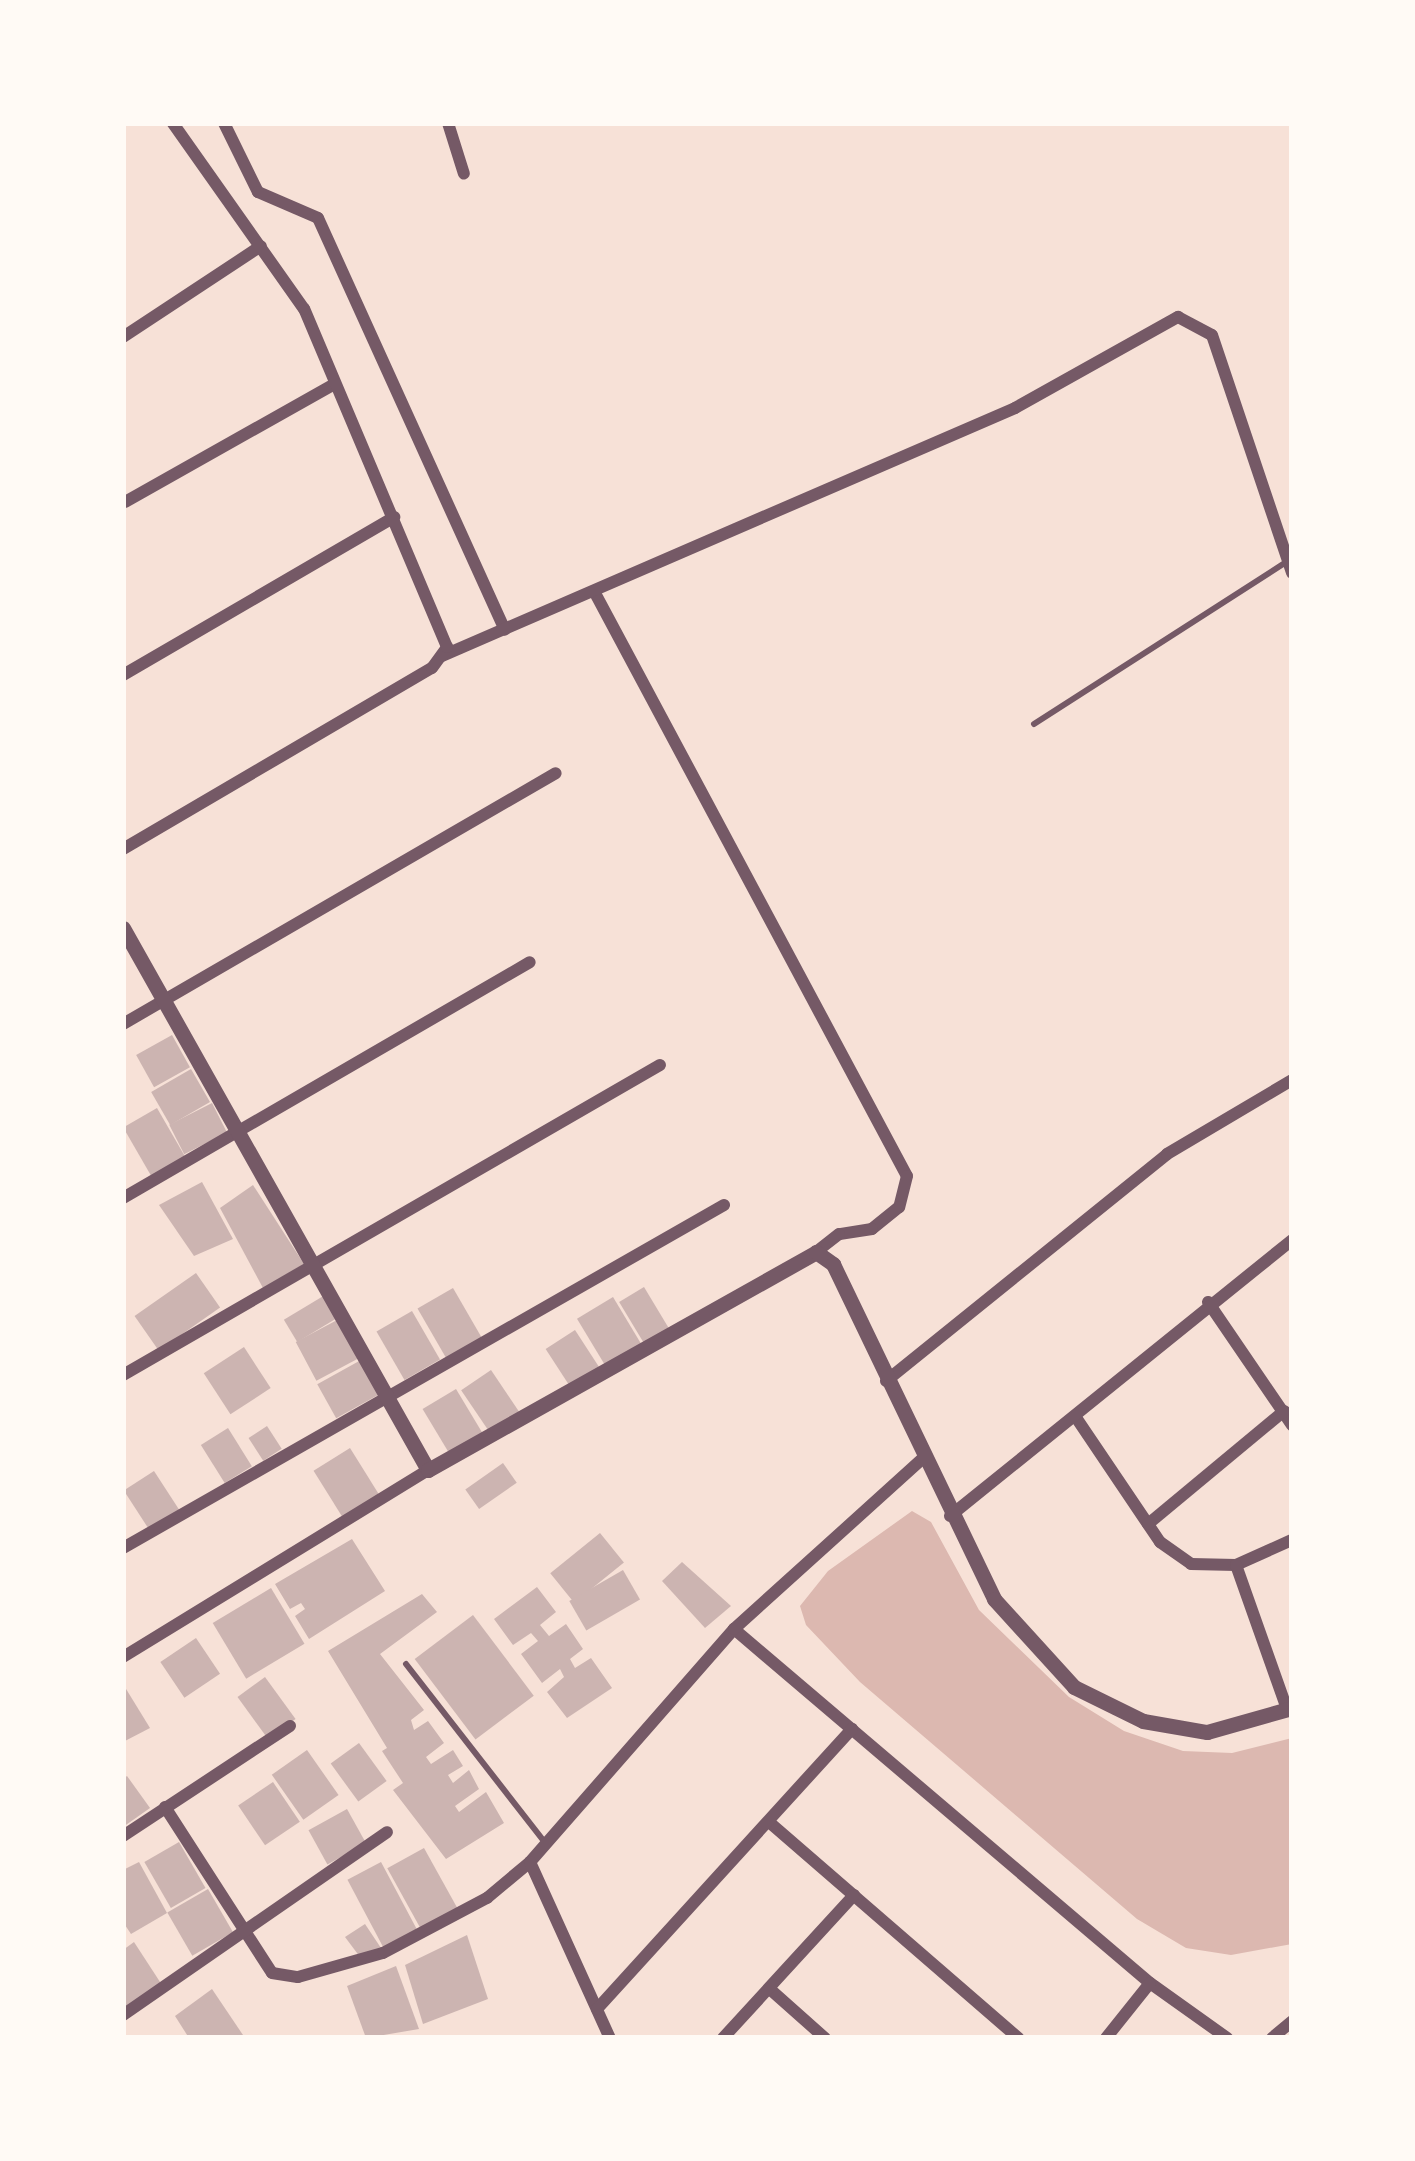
<!DOCTYPE html>
<style>
body{margin:0}
#map{position:relative;width:1415px;height:2161px;overflow:hidden;background:#f7e1d7;font-family:"Work Sans",sans-serif}
div>[style]{position:absolute}
[style*='--x']{left:calc(var(--x)*1px);top:calc(var(--y)*1px);width:calc(var(--w)*1px);rotate:calc(var(--a)*1deg)}
.water>*{inset:0;background:#dcb8b0}
.building>*{inset:0;background:#ccb4b1;transform-origin:0 0}
.service>*{height:6px;margin:-3px;padding:0 3px;transform-origin:3px;border-radius:3px;background:#755966}
.minor>*{height:12px;margin:-6px;padding:0 6px;transform-origin:6px;border-radius:6px;background:#755966}
.tertiary>*{height:15px;margin:-7.5px;padding:0 7.5px;transform-origin:7.5px;border-radius:7.5px;background:#755966}
span{translate:-50% -50%;white-space:nowrap;text-align:center;line-height:1.15;-webkit-text-stroke:12px #fffaf5;paint-order:stroke}
.frame{position:absolute;inset:0;border:126px solid #fffaf5;pointer-events:none}
</style>
<div id="map">
<div class="water">
<i style="clip-path:polygon(912px 1511px,931px 1522px,979px 1610px,1069px 1697px,1124px 1731px,1183px 1751px,1232px 1753px,1292px 1738px,1292px 1944px,1231px 1955px,1186px 1948px,1137px 1919px,860px 1682px,806px 1625px,800px 1606px,828px 1571px)"></i>
</div>
<div class="building">
<i style="left:172px;top:1035px;width:37px;height:41px;rotate:61deg"></i>
<i style="left:191px;top:1069px;width:38px;height:46px;rotate:60deg"></i>
<i style="left:212px;top:1103px;width:33px;height:48px;rotate:63deg"></i>
<i style="left:157px;top:1108px;width:56px;height:39px;rotate:60deg"></i>
<i style="clip-path:polygon(202px 1182px,233px 1239px,194px 1256px,159px 1205px)"></i>
<i style="clip-path:polygon(253px 1185px,304px 1264px,263px 1288px,220px 1208px)"></i>
<i style="left:196px;top:1273px;width:42px;height:75px;rotate:55deg"></i>
<i style="left:644px;top:1287px;width:52px;height:29px;rotate:59deg"></i>
<i style="left:453px;top:1288px;width:59px;height:41px;rotate:60deg"></i>
<i style="left:325px;top:1295px;width:26px;height:48px;rotate:59deg"></i>
<i style="left:613px;top:1297px;width:58px;height:42px;rotate:59deg"></i>
<i style="left:412px;top:1311px;width:56px;height:41px;rotate:60deg"></i>
<i style="left:339px;top:1319px;width:44px;height:49px;rotate:62deg"></i>
<i style="left:575px;top:1330px;width:48px;height:35px;rotate:57deg"></i>
<i style="left:244px;top:1347px;width:49px;height:48px;rotate:57deg"></i>
<i style="left:361px;top:1360px;width:39px;height:50px;rotate:61deg"></i>
<i style="left:491px;top:1370px;width:53px;height:36px;rotate:56deg"></i>
<i style="left:456px;top:1389px;width:54px;height:39px;rotate:59deg"></i>
<i style="left:267px;top:1426px;width:27px;height:22px;rotate:57deg"></i>
<i style="left:228px;top:1428px;width:45px;height:32px;rotate:58deg"></i>
<i style="left:350px;top:1448px;width:58px;height:43px;rotate:58deg"></i>
<i style="left:503px;top:1463px;width:24px;height:46px;rotate:55deg"></i>
<i style="left:154px;top:1471px;width:48px;height:36px;rotate:57deg"></i>
<i style="left:600px;top:1533px;width:38px;height:64px;rotate:51deg"></i>
<i style="clip-path:polygon(352px 1539px,385px 1591px,309px 1639px,295px 1616px,305px 1609px,301px 1603px,290px 1609px,275px 1584px)"></i>
<i style="clip-path:polygon(682px 1562px,731px 1606px,705px 1628px,662px 1581px)"></i>
<i style="left:623px;top:1570px;width:34px;height:62px;rotate:60deg"></i>
<i style="clip-path:polygon(537px 1587px,556px 1612px,540px 1625px,549px 1636px,566px 1624px,583px 1649px,570px 1659px,575px 1668px,591px 1658px,612px 1688px,567px 1718px,547px 1692px,564px 1677px,560px 1669px,542px 1683px,521px 1654px,538px 1641px,531px 1633px,513px 1645px,494px 1619px)"></i>
<i style="left:271px;top:1588px;width:65px;height:68px;rotate:59deg"></i>
<i style="clip-path:polygon(422px 1594px,437px 1612px,380px 1654px,424px 1710px,411px 1720px,414px 1730px,428px 1721px,444px 1743px,426px 1757px,431px 1764px,453px 1750px,463px 1766px,448px 1775px,453px 1783px,469px 1770px,479px 1789px,455px 1806px,459px 1812px,486px 1792px,504px 1823px,446px 1859px,393px 1790px,403px 1783px,382px 1751px,387px 1748px,328px 1651px)"></i>
<i style="left:473px;top:1615px;width:101px;height:73px;rotate:53deg"></i>
<i style="left:196px;top:1638px;width:43px;height:43px;rotate:56deg"></i>
<i style="left:265px;top:1677px;width:52px;height:34px;rotate:54deg"></i>
<i style="clip-path:polygon(123px 1684px,150px 1728px,123px 1742px)"></i>
<i style="left:359px;top:1743px;width:47px;height:35px;rotate:54deg"></i>
<i style="left:307px;top:1750px;width:55px;height:43px;rotate:55deg"></i>
<i style="clip-path:polygon(127px 1776px,150px 1808px,123px 1827px,123px 1779px)"></i>
<i style="left:273px;top:1782px;width:48px;height:42px;rotate:56deg"></i>
<i style="left:347px;top:1809px;width:39px;height:44px;rotate:61deg"></i>
<i style="left:179px;top:1842px;width:53px;height:40px;rotate:60deg"></i>
<i style="left:424px;top:1848px;width:71px;height:42px;rotate:61deg"></i>
<i style="clip-path:polygon(139px 1862px,167px 1913px,131px 1934px,123px 1922px,123px 1870px)"></i>
<i style="left:381px;top:1862px;width:76px;height:38px;rotate:62deg"></i>
<i style="left:208px;top:1889px;width:50px;height:47px;rotate:60deg"></i>
<i style="clip-path:polygon(365px 1924px,381px 1948px,360px 1957px,345px 1937px)"></i>
<i style="clip-path:polygon(467px 1935px,488px 1999px,423px 2024px,405px 1965px)"></i>
<i style="clip-path:polygon(134px 1942px,162px 1985px,123px 2008px,123px 1950px)"></i>
<i style="clip-path:polygon(396px 1966px,419px 2029px,366px 2038px,347px 1986px)"></i>
<i style="clip-path:polygon(212px 1989px,245px 2038px,189px 2038px,175px 2016px)"></i>
</div>
<div class="service">
<i style="--x:1034;--y:724;--w:302;--a:-32.7"></i>
<i style="--x:406;--y:1664;--w:224;--a:52.1"></i>
</div>
<div class="minor">
<i style="--x:224;--y:123;--w:77;--a:63.8"></i>
<i style="--x:258;--y:192;--w:65;--a:23.4"></i>
<i style="--x:318;--y:218;--w:452;--a:65.6"></i>
<i style="--x:448;--y:123;--w:53;--a:72.6"></i>
<i style="--x:123;--y:337;--w:165;--a:-33.4"></i>
<i style="--x:125;--y:502;--w:240;--a:-29.4"></i>
<i style="--x:595;--y:593;--w:661;--a:61.85"></i>
<i style="--x:907;--y:1176;--w:32;--a:104"></i>
<i style="--x:899;--y:1207;--w:35;--a:141"></i>
<i style="--x:872;--y:1229;--w:33;--a:171"></i>
<i style="--x:839;--y:1234;--w:29;--a:142"></i>
<i style="--x:442;--y:656;--w:624;--a:-23.4"></i>
<i style="--x:1015;--y:408;--w:187;--a:-29.2"></i>
<i style="--x:1178;--y:317;--w:38;--a:28"></i>
<i style="--x:1212;--y:335;--w:251;--a:71.4"></i>
<i style="--x:123;--y:675;--w:314;--a:-30.2"></i>
<i style="--x:123;--y:849;--w:358;--a:-30.4"></i>
<i style="--x:432;--y:668;--w:26;--a:-54"></i>
<i style="--x:447;--y:647;--w:367;--a:-112.9"></i>
<i style="--x:304;--y:309;--w:228;--a:-125.2"></i>
<i style="--x:123;--y:1024;--w:500;--a:-30.1"></i>
<i style="--x:123;--y:1198;--w:470;--a:-30.1"></i>
<i style="--x:1208;--y:1302;--w:149;--a:55.7"></i>
<i style="--x:123;--y:1375;--w:620;--a:-30"></i>
<i style="--x:886;--y:1381;--w:361;--a:-38.9"></i>
<i style="--x:1167;--y:1154;--w:145;--a:-30.6"></i>
<i style="--x:1075;--y:1416;--w:152;--a:56"></i>
<i style="--x:1160;--y:1542;--w:38;--a:35"></i>
<i style="--x:1191;--y:1564;--w:45;--a:1.3"></i>
<i style="--x:1236;--y:1565;--w:61;--a:-24.1"></i>
<i style="--x:950;--y:1516;--w:439;--a:-38.9"></i>
<i style="--x:1148;--y:1524;--w:177;--a:-39.7"></i>
<i style="--x:123;--y:1548;--w:692;--a:-29.71"></i>
<i style="--x:1236;--y:1565;--w:153;--a:70.5"></i>
<i style="--x:734;--y:1629;--w:546;--a:40.4"></i>
<i style="--x:1150;--y:1983;--w:95;--a:35.5"></i>
<i style="--x:123;--y:1657;--w:358;--a:-31.5"></i>
<i style="--x:165;--y:1807;--w:197;--a:57.2"></i>
<i style="--x:272;--y:1973;--w:26;--a:9"></i>
<i style="--x:298;--y:1977;--w:88;--a:-15.8"></i>
<i style="--x:383;--y:1953;--w:118;--a:-27.9"></i>
<i style="--x:487;--y:1898;--w:56;--a:-39.9"></i>
<i style="--x:530;--y:1862;--w:310;--a:-48.8"></i>
<i style="--x:734;--y:1629;--w:252;--a:-42.1"></i>
<i style="--x:769;--y:1822;--w:330;--a:40.9"></i>
<i style="--x:123;--y:1836;--w:200;--a:-33.4"></i>
<i style="--x:530;--y:1862;--w:193;--a:65.6"></i>
<i style="--x:772;--y:1991;--w:71;--a:41.6"></i>
<i style="--x:597;--y:2009;--w:379;--a:-47.7"></i>
<i style="--x:123;--y:2015;--w:321;--a:-34.7"></i>
<i style="--x:723;--y:2038;--w:194;--a:-47.5"></i>
<i style="--x:1106;--y:2038;--w:70;--a:-51.3"></i>
<i style="--x:1272;--y:2038;--w:26;--a:-40"></i>
</div>
<div class="tertiary">
<i style="--x:123;--y:928;--w:622;--a:60.63"></i>
<i style="--x:428;--y:1470;--w:445;--a:-29.3"></i>
<i style="--x:816;--y:1252;--w:21;--a:35"></i>
<i style="--x:833;--y:1264;--w:372;--a:64.3"></i>
<i style="--x:994;--y:1599;--w:119;--a:47.7"></i>
<i style="--x:1074;--y:1687;--w:77;--a:26.2"></i>
<i style="--x:1143;--y:1721;--w:65;--a:9.8"></i>
<i style="--x:1207;--y:1732;--w:88;--a:-15.8"></i>
</div>
<div class="frame"></div>
</div>
